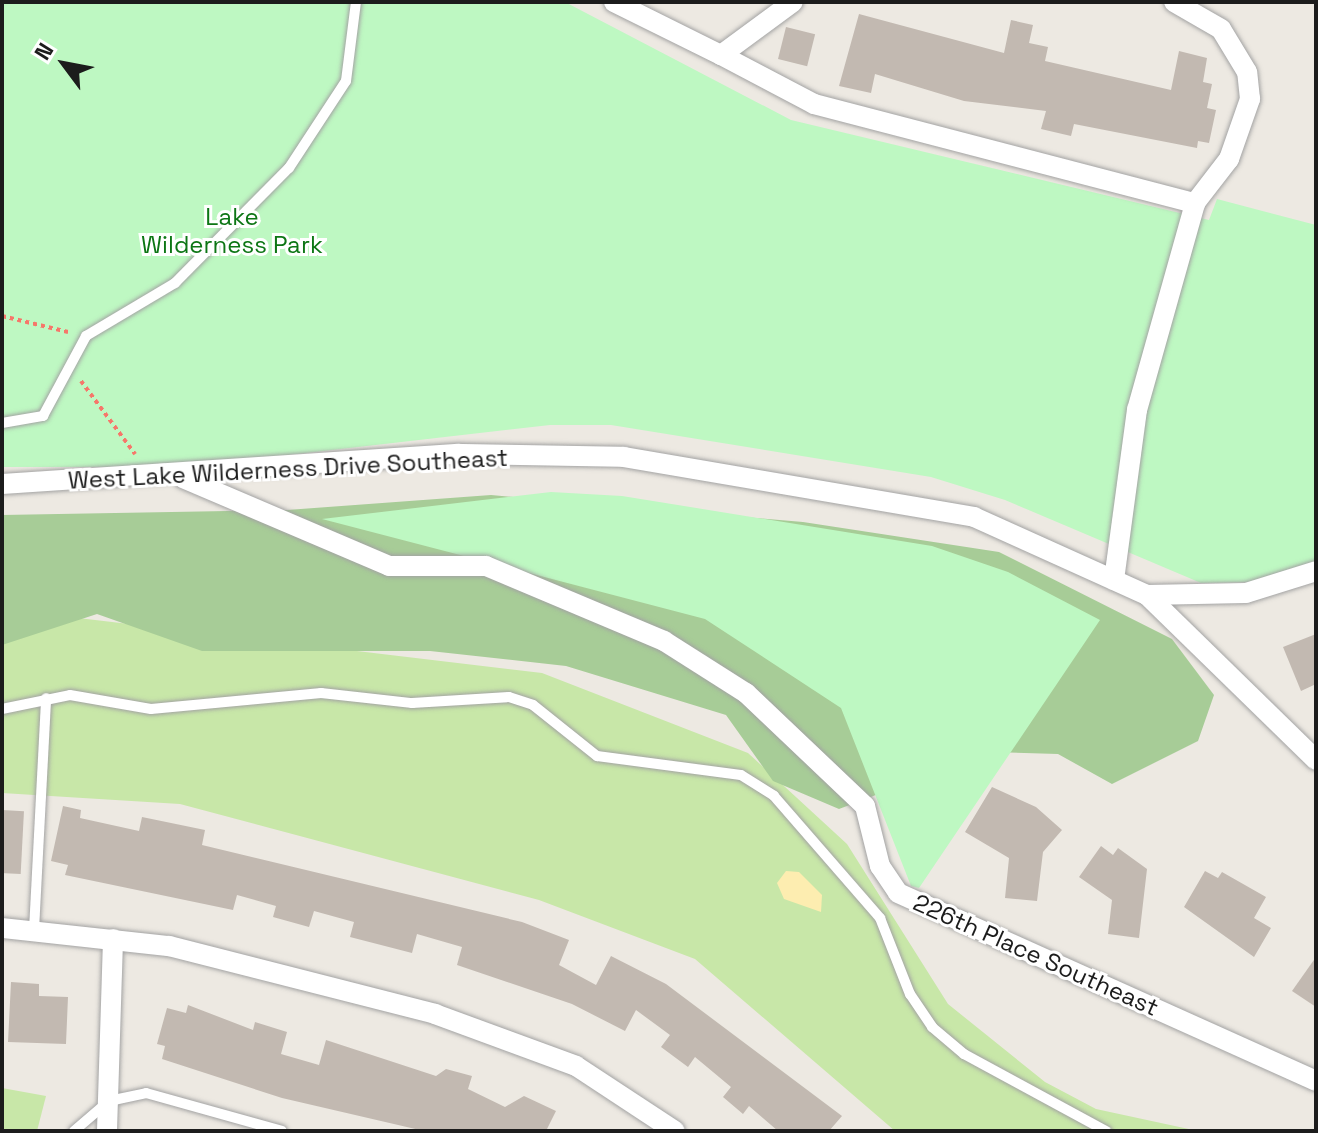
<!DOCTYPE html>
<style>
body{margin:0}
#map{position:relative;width:1318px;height:1133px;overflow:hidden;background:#ede9e2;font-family:"Space Grotesk",sans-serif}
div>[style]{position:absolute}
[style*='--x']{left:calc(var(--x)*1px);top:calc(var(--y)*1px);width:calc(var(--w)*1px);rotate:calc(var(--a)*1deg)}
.grass>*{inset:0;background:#c8e7a8}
.forest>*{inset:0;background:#a7cc97}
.sand>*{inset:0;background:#fdedb0}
.park>*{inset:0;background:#bef8c2}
.building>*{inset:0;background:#c2b9b1;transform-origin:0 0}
.path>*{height:4px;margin-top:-2px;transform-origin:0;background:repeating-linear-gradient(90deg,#f6776a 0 4px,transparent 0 8px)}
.roads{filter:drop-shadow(0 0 2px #a3a3a3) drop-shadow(0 0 2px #a3a3a3)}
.service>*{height:10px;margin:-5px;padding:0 5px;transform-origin:5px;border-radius:5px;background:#fff}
.minor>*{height:20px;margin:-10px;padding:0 10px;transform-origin:10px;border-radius:10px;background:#fff}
span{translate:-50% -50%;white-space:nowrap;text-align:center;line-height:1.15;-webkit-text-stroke:6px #fff;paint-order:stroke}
.park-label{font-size:24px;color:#0d7615}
.street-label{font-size:24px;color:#1c1c1c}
.frame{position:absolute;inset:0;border:4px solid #1c1c1c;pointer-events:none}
.north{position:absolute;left:24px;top:24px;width:80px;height:80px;-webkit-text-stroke:6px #fff;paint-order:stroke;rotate:302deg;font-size:22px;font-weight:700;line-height:32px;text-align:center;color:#1c1c1c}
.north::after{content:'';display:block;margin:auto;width:28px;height:36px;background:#1c1c1c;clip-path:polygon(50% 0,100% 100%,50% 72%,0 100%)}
</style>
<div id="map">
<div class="grass">
<i style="clip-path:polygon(2px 609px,542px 673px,748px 753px,847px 844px,948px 1004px,1045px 1082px,1096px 1109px,1198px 1131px,895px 1131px,695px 959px,539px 900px,180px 804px,2px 793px)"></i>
<i style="clip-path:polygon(2px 1088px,46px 1096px,37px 1131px,2px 1131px)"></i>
</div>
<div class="forest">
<i style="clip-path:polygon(491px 495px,803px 522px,999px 552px,1172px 639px,1214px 695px,1198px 741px,1112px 784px,1058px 754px,989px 752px,839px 809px,773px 781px,726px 715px,566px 666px,430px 651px,202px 651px,97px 614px,2px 645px,2px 515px,287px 510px)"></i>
</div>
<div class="sand">
<i style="clip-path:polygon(786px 871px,799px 872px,822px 895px,821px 912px,784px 899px,777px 883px)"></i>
</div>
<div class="park">
<i style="clip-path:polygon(2px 2px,565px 2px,791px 120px,1209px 220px,1217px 199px,1316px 225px,1316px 563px,1259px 582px,1201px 583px,1005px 500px,931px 477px,611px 425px,550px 425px,184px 467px,2px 467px)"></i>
<i style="clip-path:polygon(551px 492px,622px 496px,932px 546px,1008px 572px,1100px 620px,919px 888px,911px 886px,841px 708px,705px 619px,322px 519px)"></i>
</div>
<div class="building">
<i style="clip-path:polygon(859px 14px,1004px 53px,1011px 20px,1033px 25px,1029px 43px,1048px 47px,1045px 61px,1171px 90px,1179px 51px,1207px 58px,1203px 82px,1212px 84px,1207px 108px,1216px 110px,1209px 143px,1198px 141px,1197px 148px,1074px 124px,1071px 136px,1041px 129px,1046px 111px,964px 101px,875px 74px,871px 93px,839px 86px)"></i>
<i style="left:786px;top:27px;width:30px;height:33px;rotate:14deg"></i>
<i style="clip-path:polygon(1316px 634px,1316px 684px,1301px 691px,1283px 647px)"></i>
<i style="clip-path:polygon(992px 787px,1036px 807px,1062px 830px,1043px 852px,1037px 901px,1005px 898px,1009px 858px,965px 832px)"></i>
<i style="clip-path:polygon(63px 806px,81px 810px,80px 818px,139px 831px,142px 817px,205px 830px,202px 845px,522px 922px,569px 940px,559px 965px,596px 985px,611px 956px,666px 984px,842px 1116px,829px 1131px,778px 1131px,749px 1106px,743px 1114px,723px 1097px,731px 1087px,695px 1057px,688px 1067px,661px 1047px,670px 1035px,636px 1010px,625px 1031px,572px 1004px,457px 965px,462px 947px,417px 934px,412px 953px,350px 937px,354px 922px,314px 911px,309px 927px,273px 917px,276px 906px,237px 895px,233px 910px,65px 875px,68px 865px,51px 861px)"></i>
<i style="left:2px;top:810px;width:22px;height:63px;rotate:3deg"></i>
<i style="clip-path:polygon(1101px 846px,1113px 855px,1118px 848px,1147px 869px,1139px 938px,1108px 934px,1112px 900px,1079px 877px)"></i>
<i style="clip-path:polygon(1205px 871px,1218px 878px,1222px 872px,1266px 897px,1254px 918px,1271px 928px,1254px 957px,1184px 907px)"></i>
<i style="clip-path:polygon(1316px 957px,1316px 1007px,1292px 991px)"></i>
<i style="clip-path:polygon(11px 982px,39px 984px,39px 996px,68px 997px,66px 1044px,8px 1042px)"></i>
<i style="clip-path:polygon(188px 1005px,253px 1030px,255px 1022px,287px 1032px,281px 1054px,319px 1065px,326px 1040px,436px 1076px,446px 1069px,472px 1076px,468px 1089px,505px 1107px,524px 1096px,556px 1111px,546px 1131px,424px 1131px,282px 1098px,162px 1059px,165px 1046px,157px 1044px,167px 1008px,186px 1013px)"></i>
</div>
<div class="path">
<i style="--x:2;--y:316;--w:68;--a:13.6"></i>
<i style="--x:81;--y:381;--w:91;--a:53.5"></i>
</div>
<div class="roads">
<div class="service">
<i style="--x:2;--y:423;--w:42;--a:-9.7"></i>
<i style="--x:43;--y:416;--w:91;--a:-61.7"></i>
<i style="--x:86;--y:336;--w:104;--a:-30.8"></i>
<i style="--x:175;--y:283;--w:162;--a:-45.3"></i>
<i style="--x:289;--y:168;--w:104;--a:-56.8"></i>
<i style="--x:346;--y:81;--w:80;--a:-82.8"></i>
<i style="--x:2;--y:709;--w:69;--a:-11.6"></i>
<i style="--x:70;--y:695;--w:82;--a:9.8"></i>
<i style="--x:151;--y:709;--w:171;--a:-5.4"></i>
<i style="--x:321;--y:693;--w:92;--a:6.3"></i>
<i style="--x:412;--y:703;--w:97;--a:-3.5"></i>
<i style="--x:509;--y:697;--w:25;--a:18"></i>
<i style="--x:533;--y:705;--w:82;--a:38.6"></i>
<i style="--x:597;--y:756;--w:145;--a:7.5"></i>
<i style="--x:741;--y:775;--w:39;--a:32"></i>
<i style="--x:774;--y:796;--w:162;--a:49"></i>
<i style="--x:880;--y:918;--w:82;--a:68.5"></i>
<i style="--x:910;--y:994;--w:40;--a:56"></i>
<i style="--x:932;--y:1027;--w:42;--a:40.2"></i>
<i style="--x:964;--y:1054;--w:162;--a:28.5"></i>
<i style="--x:34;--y:930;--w:232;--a:-87"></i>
<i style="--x:74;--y:1131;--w:46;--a:-40.6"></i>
<i style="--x:109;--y:1101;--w:38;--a:-12"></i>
<i style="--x:146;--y:1093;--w:141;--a:15.6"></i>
</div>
<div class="minor">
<i style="--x:614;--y:2;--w:119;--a:26.4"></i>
<i style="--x:721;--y:55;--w:89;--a:-36.4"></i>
<i style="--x:721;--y:55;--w:105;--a:27.8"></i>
<i style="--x:814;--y:104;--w:394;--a:14.6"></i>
<i style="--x:183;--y:478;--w:224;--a:23.1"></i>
<i style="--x:389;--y:566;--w:97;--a:0"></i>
<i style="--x:486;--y:566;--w:193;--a:22.8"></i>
<i style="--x:664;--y:641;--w:97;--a:32.4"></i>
<i style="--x:746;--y:693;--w:164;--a:43.5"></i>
<i style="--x:865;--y:806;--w:62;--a:76"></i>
<i style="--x:880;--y:866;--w:32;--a:56"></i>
<i style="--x:898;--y:893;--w:458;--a:24.2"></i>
<i style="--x:2;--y:484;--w:458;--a:-3.8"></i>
<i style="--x:459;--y:454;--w:165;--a:1"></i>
<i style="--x:624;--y:457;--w:355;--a:9.7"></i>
<i style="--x:974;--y:517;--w:190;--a:24.3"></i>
<i style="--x:1147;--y:595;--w:99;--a:-1.2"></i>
<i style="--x:1246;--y:593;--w:73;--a:-17.4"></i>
<i style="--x:1114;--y:580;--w:172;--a:-82.3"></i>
<i style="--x:1137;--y:410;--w:215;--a:-74.3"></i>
<i style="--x:1195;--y:203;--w:56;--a:-52.3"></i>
<i style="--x:1229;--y:159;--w:64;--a:-70.7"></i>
<i style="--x:1250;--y:99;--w:27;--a:-96"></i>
<i style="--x:1247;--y:72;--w:50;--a:-121.2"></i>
<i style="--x:1221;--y:29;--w:54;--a:-150.1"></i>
<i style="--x:1147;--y:595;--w:236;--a:44.3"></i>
<i style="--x:2;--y:928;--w:168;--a:6.2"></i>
<i style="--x:169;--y:946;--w:275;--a:14.3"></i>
<i style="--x:435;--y:1014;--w:150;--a:20.2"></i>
<i style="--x:576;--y:1066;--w:118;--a:33.3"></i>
<i style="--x:107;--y:1131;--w:192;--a:-88.2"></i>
</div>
</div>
<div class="park-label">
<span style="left:232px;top:231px">Lake<br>Wilderness Park</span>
</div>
<div class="street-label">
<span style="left:288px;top:469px;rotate:-3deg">West Lake Wilderness Drive Southeast</span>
<span style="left:1036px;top:955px;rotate:24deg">226th Place Southeast</span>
</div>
<div class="frame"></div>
<div class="north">N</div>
</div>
